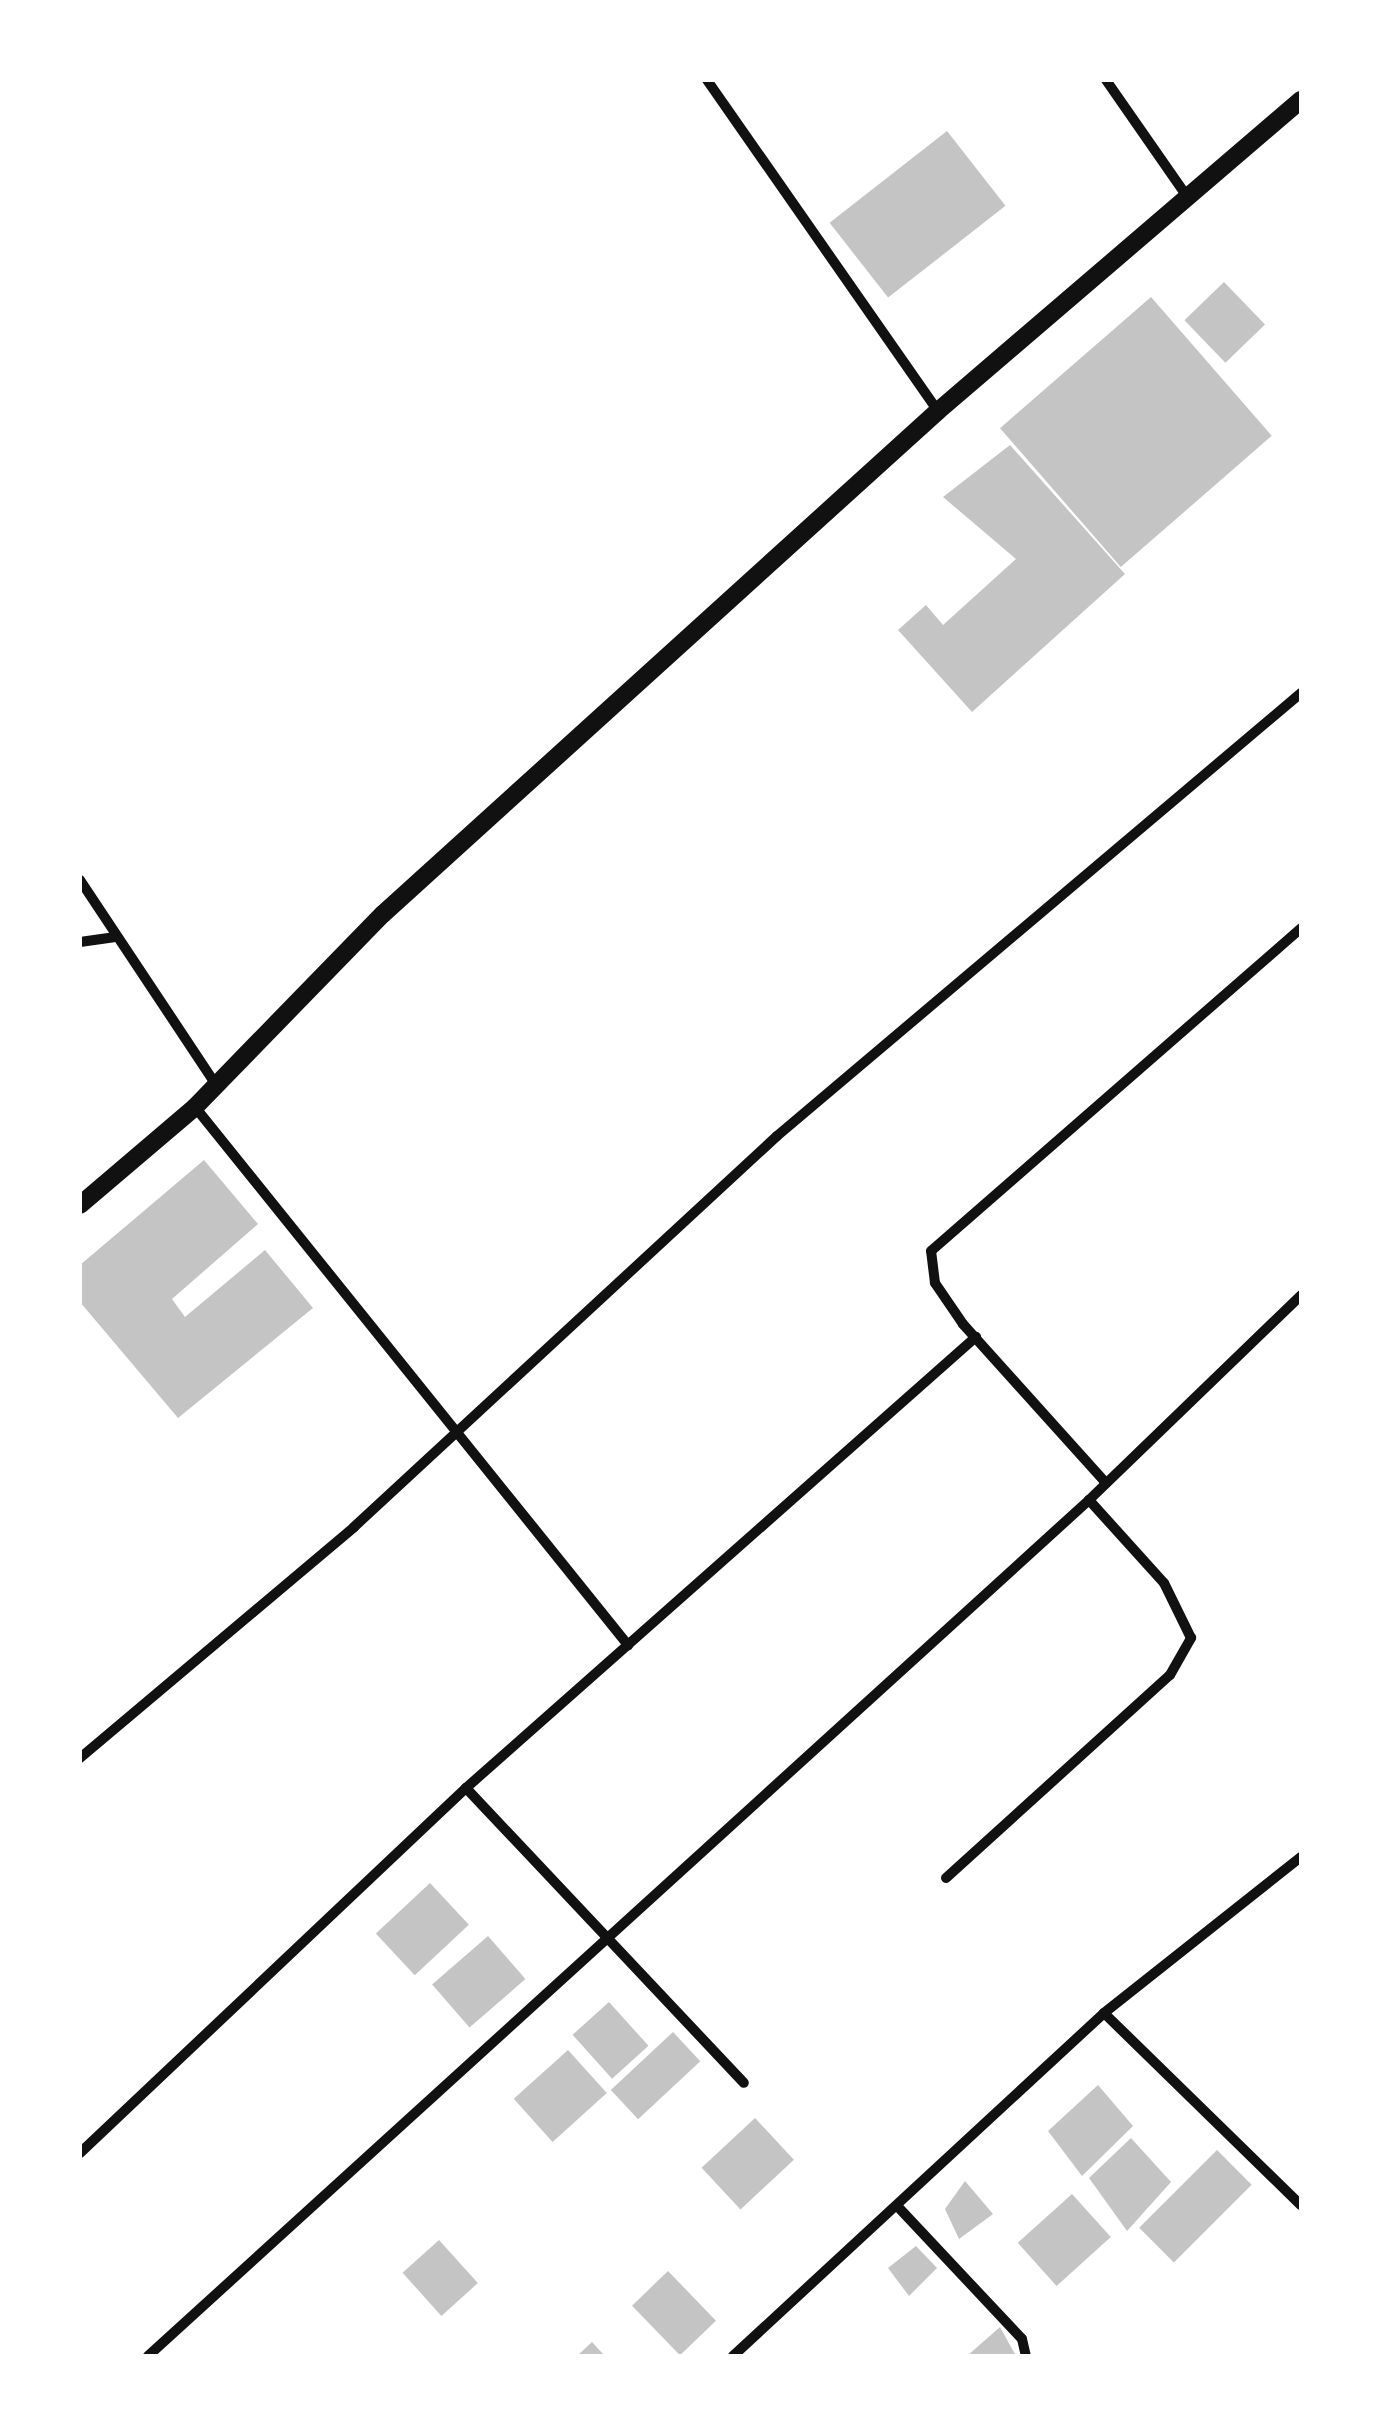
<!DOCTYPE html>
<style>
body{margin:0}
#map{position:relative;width:1381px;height:2436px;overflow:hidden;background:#fff;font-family:Figtree,sans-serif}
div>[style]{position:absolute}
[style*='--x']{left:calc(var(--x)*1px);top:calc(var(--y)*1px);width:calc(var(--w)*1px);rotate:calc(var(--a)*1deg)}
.building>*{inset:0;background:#c4c4c4;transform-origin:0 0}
.minor>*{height:10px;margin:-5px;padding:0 5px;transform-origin:5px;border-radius:5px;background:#111}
.tertiary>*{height:18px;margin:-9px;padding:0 9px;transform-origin:9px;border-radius:9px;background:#111}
span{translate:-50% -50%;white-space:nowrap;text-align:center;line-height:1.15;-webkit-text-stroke:9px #fff;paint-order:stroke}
.frame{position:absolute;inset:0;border:82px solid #fff;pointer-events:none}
</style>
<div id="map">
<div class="building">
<i style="left:947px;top:131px;width:95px;height:149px;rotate:52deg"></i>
<i style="left:1224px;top:282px;width:59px;height:55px;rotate:46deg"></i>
<i style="left:1151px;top:297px;width:184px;height:200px;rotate:49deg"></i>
<i style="clip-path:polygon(1010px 445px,1125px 574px,972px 712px,898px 630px,926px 605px,943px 625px,1016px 559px,943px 497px)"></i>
<i style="clip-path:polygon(204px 1160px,258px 1224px,172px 1299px,185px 1317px,265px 1250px,313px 1308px,178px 1418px,80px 1302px,80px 1265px)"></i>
<i style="left:430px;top:1883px;width:57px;height:74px;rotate:47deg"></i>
<i style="left:488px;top:1936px;width:57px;height:74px;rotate:49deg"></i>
<i style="left:609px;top:2002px;width:59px;height:49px;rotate:48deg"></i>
<i style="left:673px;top:2032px;width:40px;height:85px;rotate:47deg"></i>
<i style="left:568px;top:2050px;width:58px;height:73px;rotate:48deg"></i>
<i style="clip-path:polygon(1098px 2085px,1133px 2126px,1082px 2176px,1048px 2131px)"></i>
<i style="left:755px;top:2118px;width:57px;height:73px;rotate:47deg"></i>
<i style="clip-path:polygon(1131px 2138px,1171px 2182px,1127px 2231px,1089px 2178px)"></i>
<i style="left:1217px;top:2150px;width:49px;height:110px;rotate:45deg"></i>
<i style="clip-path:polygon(965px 2181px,993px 2214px,959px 2239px,945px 2209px)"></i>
<i style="left:1072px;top:2194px;width:58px;height:73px;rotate:48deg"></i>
<i style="left:439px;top:2240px;width:58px;height:49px;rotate:48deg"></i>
<i style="clip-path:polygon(916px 2246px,937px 2268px,909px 2296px,888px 2268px)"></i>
<i style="left:668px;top:2271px;width:69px;height:50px;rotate:46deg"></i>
<i style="clip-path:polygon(1000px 2327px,1016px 2356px,967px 2356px)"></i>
<i style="clip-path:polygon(592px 2342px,605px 2356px,577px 2356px)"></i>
</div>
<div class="minor">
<i style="--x:707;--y:80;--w:404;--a:55.1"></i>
<i style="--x:1106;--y:80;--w:140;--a:55.2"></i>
<i style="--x:80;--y:880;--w:246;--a:56.4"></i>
<i style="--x:80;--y:942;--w:34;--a:-8"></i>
<i style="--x:195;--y:1107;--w:691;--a:51.17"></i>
<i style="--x:1106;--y:1483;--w:214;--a:-132"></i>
<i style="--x:963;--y:1324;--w:50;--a:-124.3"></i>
<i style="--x:935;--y:1283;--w:32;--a:-97"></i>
<i style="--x:931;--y:1251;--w:491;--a:-41.1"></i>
<i style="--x:80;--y:1758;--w:358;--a:-40.1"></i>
<i style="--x:354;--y:1527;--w:576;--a:-42.75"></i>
<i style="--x:777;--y:1136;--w:686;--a:-40.21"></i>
<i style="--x:466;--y:1788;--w:405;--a:46.7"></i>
<i style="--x:946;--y:1878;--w:302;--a:-42.2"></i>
<i style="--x:1170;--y:1675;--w:43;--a:-60.4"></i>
<i style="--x:1191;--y:1638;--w:61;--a:-116.1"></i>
<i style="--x:1164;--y:1583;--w:112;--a:-132.1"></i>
<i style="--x:1104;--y:2013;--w:275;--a:44.3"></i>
<i style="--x:80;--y:2153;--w:531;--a:-43.4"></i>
<i style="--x:466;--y:1788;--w:681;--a:-41.49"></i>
<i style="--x:900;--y:2209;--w:178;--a:46.8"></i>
<i style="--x:1022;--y:2339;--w:17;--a:77"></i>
<i style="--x:148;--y:2356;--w:1272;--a:-42.29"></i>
<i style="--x:1089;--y:1500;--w:295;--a:-44"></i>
<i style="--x:733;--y:2356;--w:505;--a:-42.75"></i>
<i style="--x:1104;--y:2013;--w:251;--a:-38.4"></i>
</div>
<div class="tertiary">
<i style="--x:80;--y:1205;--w:151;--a:-40.4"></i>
<i style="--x:195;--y:1107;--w:269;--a:-45.8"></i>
<i style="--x:383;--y:914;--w:749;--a:-42.19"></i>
<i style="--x:938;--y:411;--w:478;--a:-40.6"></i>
</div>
<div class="frame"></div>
</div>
